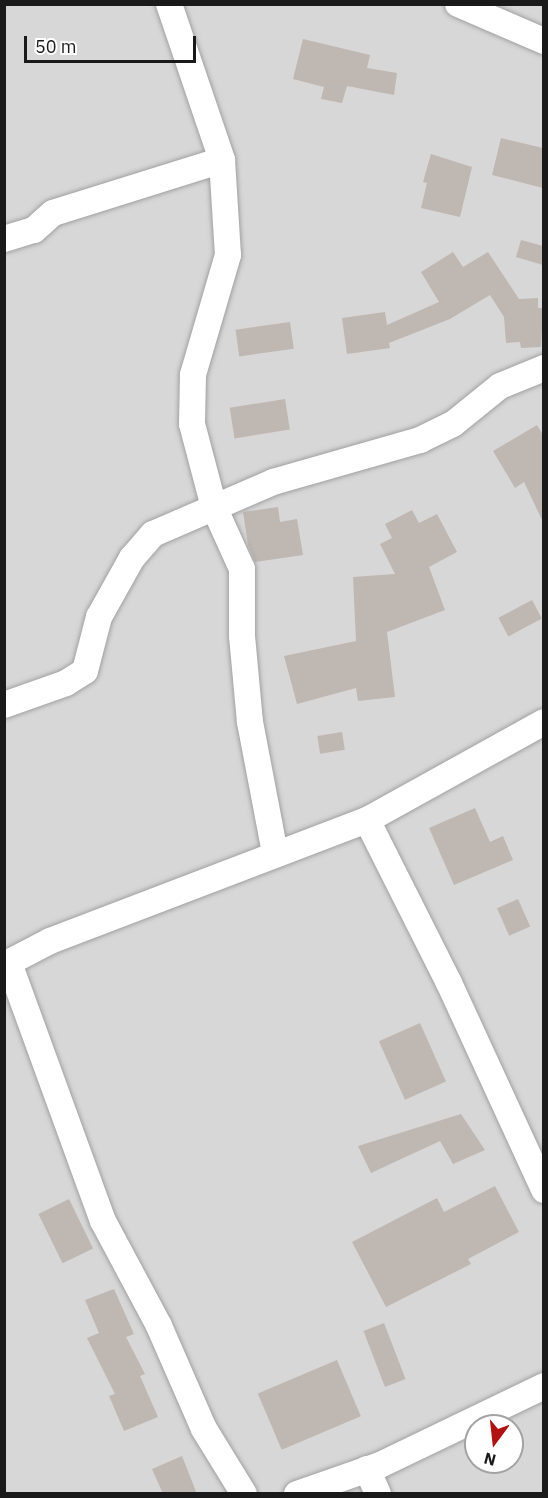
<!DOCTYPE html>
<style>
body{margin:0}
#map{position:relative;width:548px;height:1498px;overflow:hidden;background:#ebe8e1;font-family:"IBM Plex Sans",sans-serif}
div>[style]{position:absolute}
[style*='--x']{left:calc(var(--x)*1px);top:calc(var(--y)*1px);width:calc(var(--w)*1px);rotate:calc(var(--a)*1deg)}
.residential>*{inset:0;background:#d8d7d7}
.building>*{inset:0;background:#bfb7b1;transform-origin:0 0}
.roads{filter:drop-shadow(0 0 2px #a1a1a1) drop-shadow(0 0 2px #a1a1a1)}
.street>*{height:26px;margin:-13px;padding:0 13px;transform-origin:13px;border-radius:13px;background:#fff}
span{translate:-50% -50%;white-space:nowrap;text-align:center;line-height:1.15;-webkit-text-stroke:6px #fff;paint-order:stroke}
.frame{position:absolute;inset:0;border:6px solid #1a1a1a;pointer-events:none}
.north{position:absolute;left:464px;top:1414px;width:60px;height:60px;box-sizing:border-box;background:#fff;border:2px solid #a3a3a3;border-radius:50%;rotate:195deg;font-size:16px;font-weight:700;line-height:24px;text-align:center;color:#1a1a1a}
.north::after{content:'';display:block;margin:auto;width:21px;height:27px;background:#b31111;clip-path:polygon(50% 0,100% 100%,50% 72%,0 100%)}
.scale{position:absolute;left:24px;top:36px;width:172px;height:27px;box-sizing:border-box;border:3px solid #1a1a1a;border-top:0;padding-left:8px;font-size:18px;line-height:21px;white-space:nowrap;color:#1a1a1a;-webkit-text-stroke:4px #fff;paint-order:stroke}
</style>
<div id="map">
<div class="residential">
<i style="clip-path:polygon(evenodd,5px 5px,543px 5px,543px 1493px,5px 1494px,5px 5px,476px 1426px,512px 1426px,512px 1462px,476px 1462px,476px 1426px)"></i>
</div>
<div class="building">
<i style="clip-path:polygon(303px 39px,370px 55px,367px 68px,397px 73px,394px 95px,347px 86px,342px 103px,321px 99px,324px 87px,293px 79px)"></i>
<i style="clip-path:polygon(501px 138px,543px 148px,543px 188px,492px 175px)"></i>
<i style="clip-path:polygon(431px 154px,472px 167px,460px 217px,421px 208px,427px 183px,423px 182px)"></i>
<i style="clip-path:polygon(521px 240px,543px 246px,543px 265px,516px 257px)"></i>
<i style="clip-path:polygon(453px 252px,463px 267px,488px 252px,519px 299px,538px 298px,538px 308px,543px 308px,541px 347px,521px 348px,520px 342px,506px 343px,504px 317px,490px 295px,450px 319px,389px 343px,390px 348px,347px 354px,342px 318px,385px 312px,387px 325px,439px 302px,421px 272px)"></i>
<i style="left:290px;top:322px;width:27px;height:55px;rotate:82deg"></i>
<i style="left:285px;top:399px;width:31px;height:56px;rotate:81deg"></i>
<i style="clip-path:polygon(537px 425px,543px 435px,543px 522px,524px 482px,515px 488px,493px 451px)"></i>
<i style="clip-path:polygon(278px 507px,280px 522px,297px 519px,303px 555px,255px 562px,248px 545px,243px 512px)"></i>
<i style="clip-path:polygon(412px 510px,419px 523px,437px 514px,457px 552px,429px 567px,445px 610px,387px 632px,395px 697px,358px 701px,356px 688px,297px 704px,284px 656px,356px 641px,353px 577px,395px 574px,380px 544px,392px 538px,385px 524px)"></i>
<i style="left:532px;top:600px;width:21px;height:38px;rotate:62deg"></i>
<i style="left:342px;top:732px;width:18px;height:25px;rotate:81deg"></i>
<i style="clip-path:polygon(475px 808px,490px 842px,503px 836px,513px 860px,454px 885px,429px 828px)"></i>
<i style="left:518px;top:899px;width:30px;height:23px;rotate:66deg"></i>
<i style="left:420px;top:1023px;width:64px;height:45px;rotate:66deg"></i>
<i style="clip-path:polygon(461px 1114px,485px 1150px,453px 1164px,440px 1141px,371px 1173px,358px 1146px)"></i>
<i style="clip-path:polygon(495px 1186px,519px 1232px,468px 1259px,471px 1264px,386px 1307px,352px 1242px,437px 1198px,444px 1212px)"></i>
<i style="left:69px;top:1199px;width:55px;height:34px;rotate:64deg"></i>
<i style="clip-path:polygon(114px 1289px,134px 1334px,126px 1337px,145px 1374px,140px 1376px,158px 1417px,124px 1431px,109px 1396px,115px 1394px,87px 1338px,99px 1333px,85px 1300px)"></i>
<i style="left:384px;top:1323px;width:60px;height:22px;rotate:69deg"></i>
<i style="left:337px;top:1360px;width:61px;height:86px;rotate:67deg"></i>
<i style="clip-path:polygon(182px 1456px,197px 1494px,163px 1494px,152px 1469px)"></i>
</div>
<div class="roads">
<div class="street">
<i style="--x:169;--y:4;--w:165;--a:71.2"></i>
<i style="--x:222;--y:160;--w:95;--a:86.4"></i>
<i style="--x:228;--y:255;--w:125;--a:106.3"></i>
<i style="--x:193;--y:375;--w:49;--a:91.2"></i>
<i style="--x:192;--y:424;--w:86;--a:75.2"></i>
<i style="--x:214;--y:507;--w:68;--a:65.7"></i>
<i style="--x:242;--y:569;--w:67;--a:90"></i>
<i style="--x:242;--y:636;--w:86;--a:84.7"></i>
<i style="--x:250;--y:722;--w:133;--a:79.2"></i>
<i style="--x:458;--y:4;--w:94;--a:23.3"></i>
<i style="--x:4;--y:239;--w:31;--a:-17"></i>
<i style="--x:34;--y:230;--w:25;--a:-42"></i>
<i style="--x:53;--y:213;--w:177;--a:-17.4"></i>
<i style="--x:4;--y:705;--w:66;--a:-19.5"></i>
<i style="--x:66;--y:683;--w:22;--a:-32"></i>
<i style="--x:85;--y:671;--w:56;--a:-75.5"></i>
<i style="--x:99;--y:617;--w:68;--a:-60.8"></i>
<i style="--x:132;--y:558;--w:32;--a:-49"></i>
<i style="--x:153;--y:534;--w:131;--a:-23.4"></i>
<i style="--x:273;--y:482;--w:153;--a:-15.9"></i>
<i style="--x:420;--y:440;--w:37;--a:-26"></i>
<i style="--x:453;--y:424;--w:60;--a:-39"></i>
<i style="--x:500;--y:386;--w:48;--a:-22.2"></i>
<i style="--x:367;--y:820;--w:182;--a:63.3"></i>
<i style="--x:449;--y:983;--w:228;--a:65.3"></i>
<i style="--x:9;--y:963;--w:275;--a:70"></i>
<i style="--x:103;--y:1221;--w:119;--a:61.9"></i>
<i style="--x:159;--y:1326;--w:112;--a:66.4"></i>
<i style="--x:204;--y:1429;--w:76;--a:58.4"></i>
<i style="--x:4;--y:965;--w:52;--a:-27.6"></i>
<i style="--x:50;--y:941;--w:339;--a:-20.9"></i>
<i style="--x:367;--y:820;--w:202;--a:-29"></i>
<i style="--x:367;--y:1469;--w:27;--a:66"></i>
<i style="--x:297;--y:1494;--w:88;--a:-19.3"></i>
<i style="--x:380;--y:1465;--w:182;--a:-25.7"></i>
</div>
</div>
<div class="frame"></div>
<div class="north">N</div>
<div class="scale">50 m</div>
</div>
